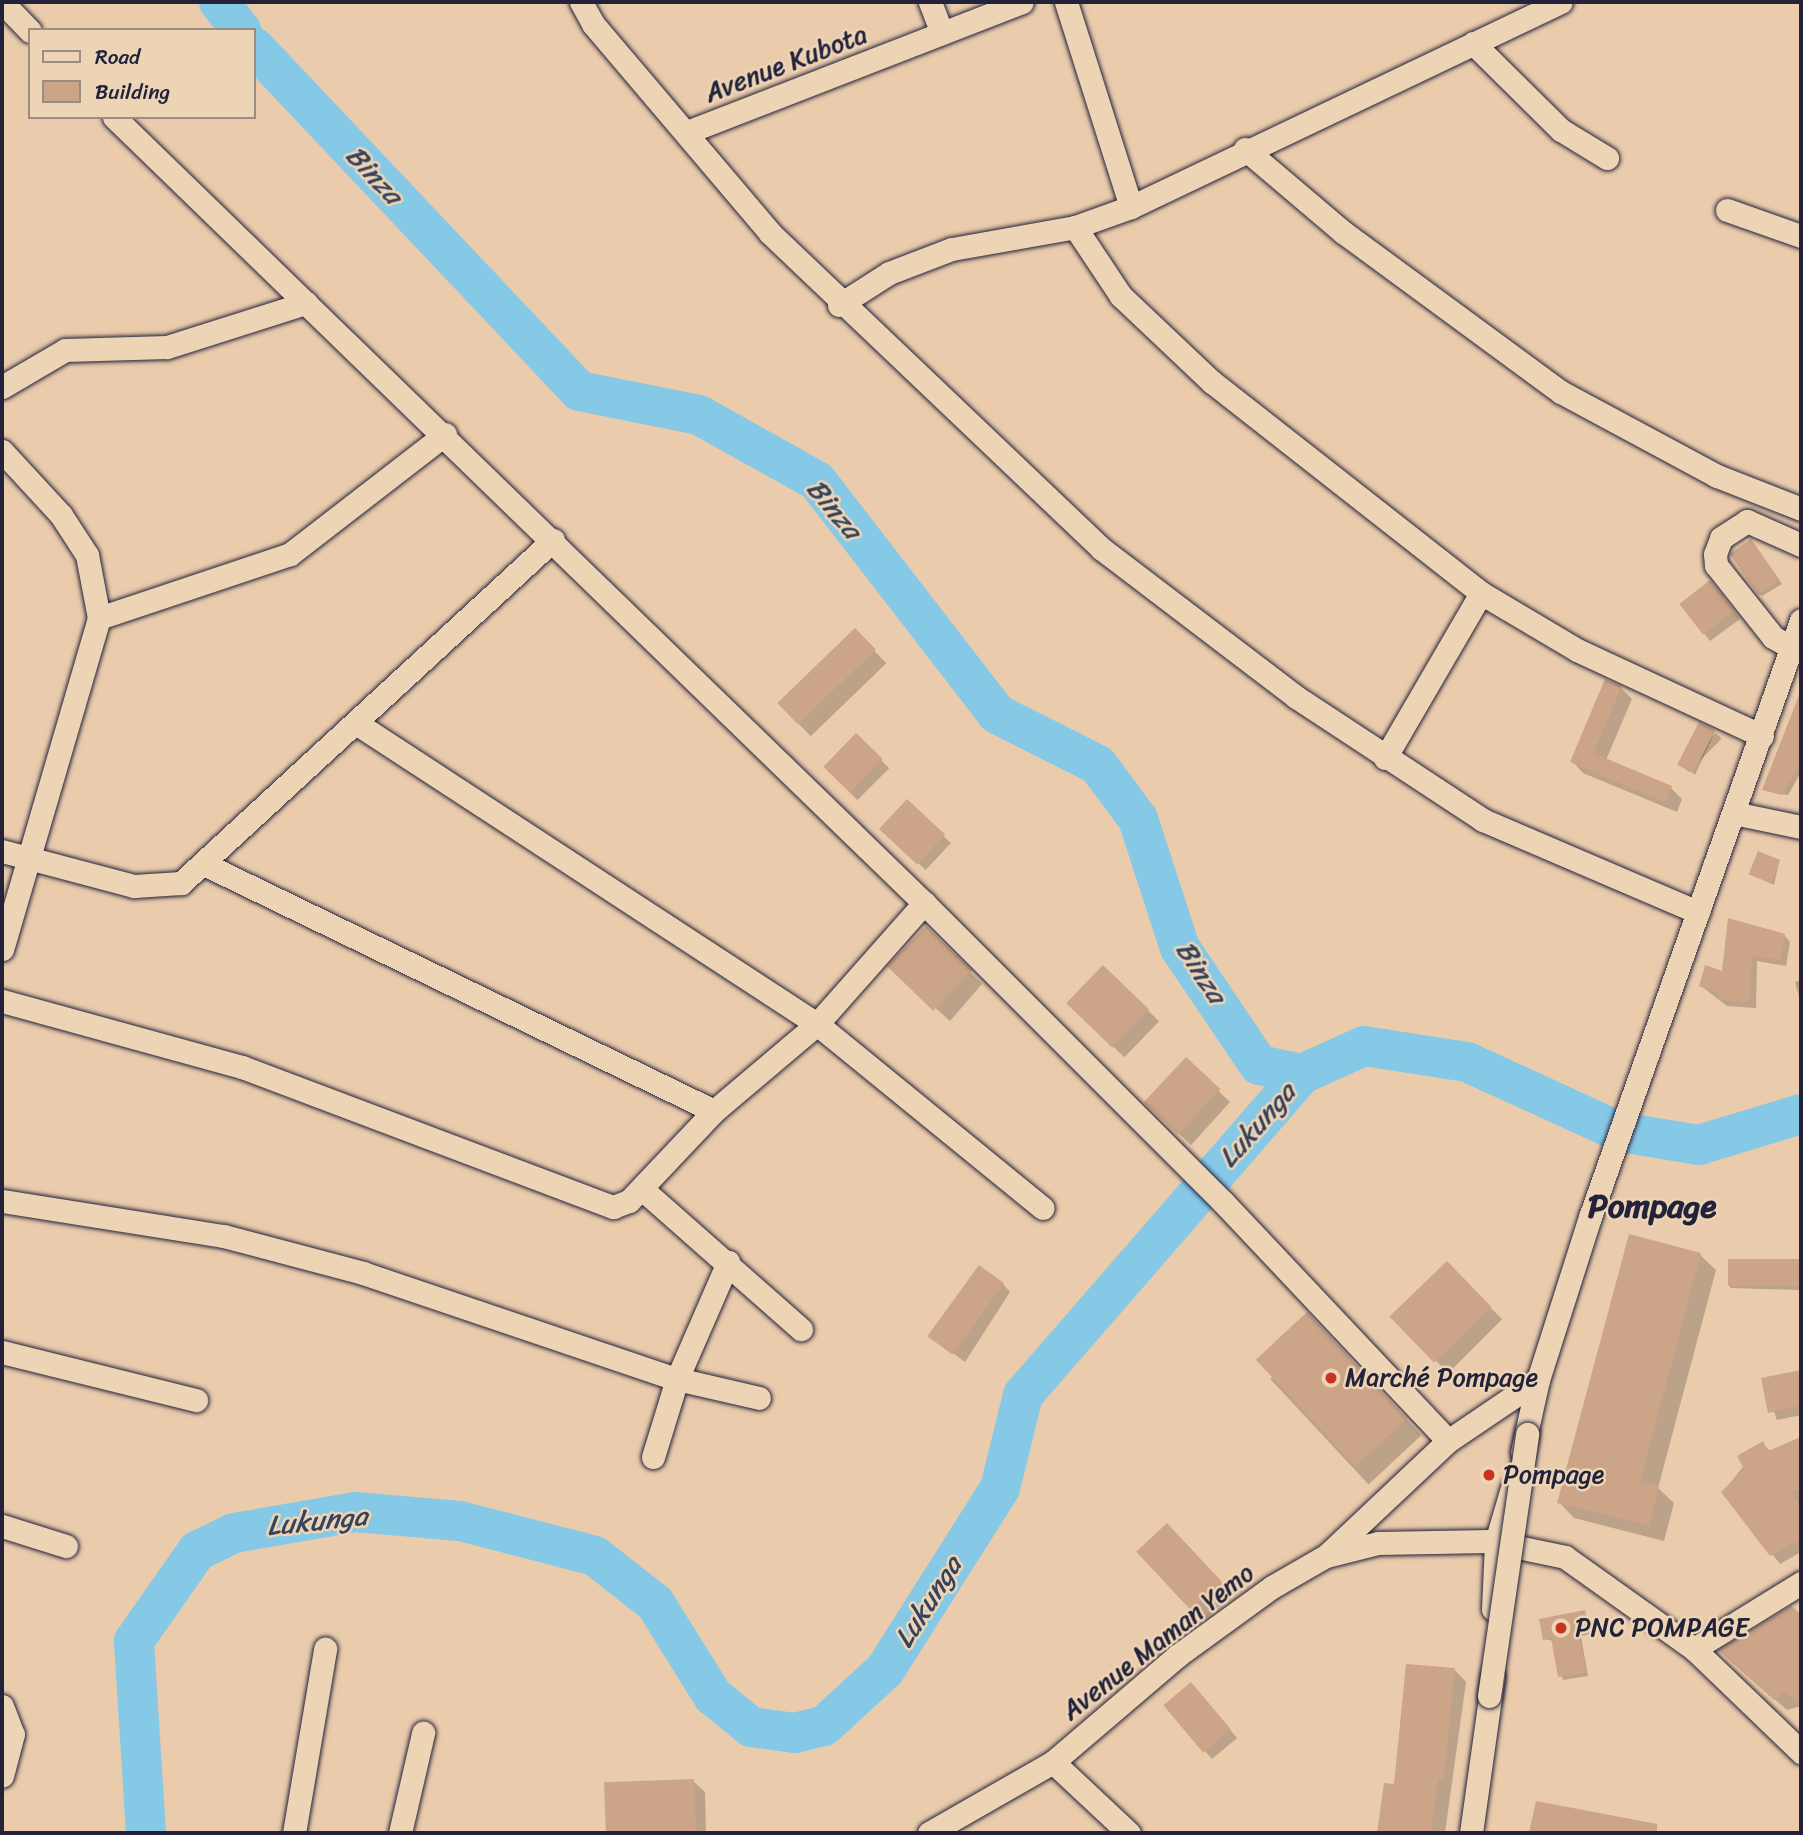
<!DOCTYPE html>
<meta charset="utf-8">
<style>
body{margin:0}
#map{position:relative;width:1803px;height:1835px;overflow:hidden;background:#eacbab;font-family:Sriracha,sans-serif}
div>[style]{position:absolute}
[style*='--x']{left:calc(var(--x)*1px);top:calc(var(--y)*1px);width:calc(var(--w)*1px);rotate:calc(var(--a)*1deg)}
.shadow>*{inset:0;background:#0003;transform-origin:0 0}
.river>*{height:40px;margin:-20px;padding:0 20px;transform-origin:20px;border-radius:20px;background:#86c9e7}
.building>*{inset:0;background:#cca488;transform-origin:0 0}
.roads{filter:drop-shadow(0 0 2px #22223b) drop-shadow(0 0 2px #22223b)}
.minor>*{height:23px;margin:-11.5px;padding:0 11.5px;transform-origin:11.5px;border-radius:11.5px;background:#edd4b5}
.bridges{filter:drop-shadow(0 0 2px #22223b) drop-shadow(0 0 2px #22223b)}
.minor-bridge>*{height:23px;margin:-11.5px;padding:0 11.5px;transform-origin:11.5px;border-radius:11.5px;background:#edd4b5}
.dots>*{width:19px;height:19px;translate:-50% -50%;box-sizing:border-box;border:4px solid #edd4b5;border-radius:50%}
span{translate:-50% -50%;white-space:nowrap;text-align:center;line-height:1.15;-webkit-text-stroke:5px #edd4b5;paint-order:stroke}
.street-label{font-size:26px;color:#22223b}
.poi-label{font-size:26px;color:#22223b}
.left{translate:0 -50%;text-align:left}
.water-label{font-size:28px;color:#36435d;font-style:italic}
.district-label{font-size:33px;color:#22223b;font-weight:700}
.frame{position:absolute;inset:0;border:4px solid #22223b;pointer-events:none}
.legend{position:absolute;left:28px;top:28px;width:228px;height:91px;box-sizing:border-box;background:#edd4b5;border:2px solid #9c8d84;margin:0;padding:9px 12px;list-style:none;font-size:21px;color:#22223b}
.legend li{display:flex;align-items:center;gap:14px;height:35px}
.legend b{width:35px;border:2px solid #9c8d84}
</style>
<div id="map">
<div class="shadow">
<i style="clip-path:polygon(1754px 545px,1782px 584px,1762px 596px,1758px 593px)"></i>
<i style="clip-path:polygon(1718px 590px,1740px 619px,1710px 641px,1681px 604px)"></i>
<i style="left:855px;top:631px;width:45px;height:105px;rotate:46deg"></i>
<i style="clip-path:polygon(1621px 688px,1632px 699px,1606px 760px,1671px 788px,1682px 799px,1677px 812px,1583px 773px,1572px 761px)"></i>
<i style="clip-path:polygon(1794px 712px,1801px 715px,1800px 774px,1788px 795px,1766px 791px)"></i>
<i style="clip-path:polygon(1700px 724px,1715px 732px,1695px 775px,1683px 765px)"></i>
<i style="left:1716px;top:733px;width:8px;height:47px;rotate:45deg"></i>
<i style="left:856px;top:735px;width:47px;height:45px;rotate:45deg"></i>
<i style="left:907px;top:802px;width:60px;height:37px;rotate:43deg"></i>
<i style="clip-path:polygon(1779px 862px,1774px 885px,1750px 874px)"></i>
<i style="clip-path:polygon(926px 929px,982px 984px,950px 1021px,903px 979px)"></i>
<i style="clip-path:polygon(1784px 935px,1790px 942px,1786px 966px,1757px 961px,1756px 1008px,1727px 1006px,1701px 986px)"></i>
<i style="left:1103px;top:967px;width:78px;height:50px;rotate:44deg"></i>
<i style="clip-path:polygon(1801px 980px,1801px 1004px,1795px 982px)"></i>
<i style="clip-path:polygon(1186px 1060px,1230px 1102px,1191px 1145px,1158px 1114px)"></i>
<i style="clip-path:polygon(1700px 1255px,1716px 1270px,1658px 1488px,1674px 1503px,1664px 1541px,1574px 1518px,1559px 1502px)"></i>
<i style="clip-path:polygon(1801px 1260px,1801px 1290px,1730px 1288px,1730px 1263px)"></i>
<i style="left:1447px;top:1264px;width:78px;height:76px;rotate:45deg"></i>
<i style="clip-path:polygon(1003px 1284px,1010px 1292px,965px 1362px,931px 1337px)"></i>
<i style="left:1323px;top:1330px;width:144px;height:72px;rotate:47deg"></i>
<i style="clip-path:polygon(1801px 1372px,1801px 1415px,1777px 1420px,1763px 1380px)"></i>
<i style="clip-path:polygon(1801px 1439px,1801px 1552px,1780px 1564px,1723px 1492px,1762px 1443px,1771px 1452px)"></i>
<i style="clip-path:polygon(1178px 1537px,1232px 1594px,1204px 1620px,1139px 1552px)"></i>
<i style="clip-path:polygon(1791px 1608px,1801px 1617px,1801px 1706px,1787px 1710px,1732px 1662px)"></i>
<i style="clip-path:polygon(1585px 1612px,1591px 1634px,1581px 1636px,1588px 1676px,1563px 1680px,1553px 1641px,1544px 1639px)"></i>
<i style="clip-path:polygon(1455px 1670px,1466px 1682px,1445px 1833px,1379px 1833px,1386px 1785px,1396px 1786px)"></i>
<i style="clip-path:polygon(1198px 1692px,1237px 1738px,1212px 1759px,1205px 1751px)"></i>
<i style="clip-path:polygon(693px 1781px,705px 1792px,706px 1833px,607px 1833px,605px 1784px)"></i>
<i style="clip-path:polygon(1537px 1803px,1641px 1832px,1640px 1833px,1531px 1833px)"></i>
</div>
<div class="river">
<i style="--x:219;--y:2;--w:36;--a:52"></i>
<i style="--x:254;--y:47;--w:473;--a:46.6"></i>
<i style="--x:579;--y:391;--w:122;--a:11.3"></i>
<i style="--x:699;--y:415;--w:135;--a:29.2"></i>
<i style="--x:817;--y:481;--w:294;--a:52.3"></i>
<i style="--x:997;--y:714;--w:113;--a:26.8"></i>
<i style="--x:1098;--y:765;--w:67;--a:53.5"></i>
<i style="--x:1138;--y:819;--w:136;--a:72"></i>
<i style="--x:1180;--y:948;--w:141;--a:56"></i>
<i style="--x:1259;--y:1065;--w:44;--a:11.8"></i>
<i style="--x:146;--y:1833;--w:192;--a:-93.6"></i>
<i style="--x:134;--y:1641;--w:110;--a:-55"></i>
<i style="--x:197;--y:1551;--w:41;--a:-25.9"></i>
<i style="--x:234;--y:1533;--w:123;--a:-9.8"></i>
<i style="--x:355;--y:1512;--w:105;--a:4.9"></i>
<i style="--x:460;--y:1521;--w:139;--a:14.5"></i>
<i style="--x:595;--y:1556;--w:76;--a:38.1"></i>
<i style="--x:655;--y:1603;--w:110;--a:58.1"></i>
<i style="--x:713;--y:1696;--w:49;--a:39.2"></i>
<i style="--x:751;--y:1727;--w:44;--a:7.8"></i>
<i style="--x:795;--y:1733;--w:30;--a:-14"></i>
<i style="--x:824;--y:1726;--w:83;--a:-42.6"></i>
<i style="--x:885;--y:1670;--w:215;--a:-57.7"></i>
<i style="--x:1000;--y:1488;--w:96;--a:-76.1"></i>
<i style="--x:1023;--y:1395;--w:425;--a:-49"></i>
<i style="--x:1302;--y:1074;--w:68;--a:-24.3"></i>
<i style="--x:1364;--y:1046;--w:104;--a:8.8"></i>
<i style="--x:1467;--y:1062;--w:168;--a:24.6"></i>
<i style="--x:1620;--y:1132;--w:80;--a:9.3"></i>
<i style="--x:1699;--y:1145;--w:107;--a:-16.9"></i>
</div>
<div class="building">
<i style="left:1751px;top:539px;width:50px;height:26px;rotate:55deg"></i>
<i style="left:1710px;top:580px;width:39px;height:39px;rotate:52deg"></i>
<i style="left:855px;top:628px;width:30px;height:108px;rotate:46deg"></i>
<i style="clip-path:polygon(1605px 679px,1622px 686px,1593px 753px,1672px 786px,1665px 802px,1570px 762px)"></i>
<i style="clip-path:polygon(1799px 695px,1801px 763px,1782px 795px,1762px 790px)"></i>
<i style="left:1699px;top:722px;width:18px;height:48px;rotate:27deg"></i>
<i style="left:856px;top:733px;width:37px;height:47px;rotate:44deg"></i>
<i style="left:907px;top:799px;width:52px;height:41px;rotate:43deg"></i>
<i style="left:1758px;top:851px;width:24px;height:25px;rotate:22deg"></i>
<i style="clip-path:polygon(1728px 918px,1785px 934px,1780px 960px,1752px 956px,1750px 1002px,1719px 1000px,1719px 993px,1699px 986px,1705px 965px,1722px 971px)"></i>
<i style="left:926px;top:926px;width:64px;height:56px;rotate:44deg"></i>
<i style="left:1103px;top:965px;width:64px;height:53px;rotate:44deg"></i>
<i style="left:1186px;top:1057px;width:47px;height:62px;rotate:43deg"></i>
<i style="clip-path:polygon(1629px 1234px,1701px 1253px,1640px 1482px,1659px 1486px,1649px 1526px,1557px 1503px)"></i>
<i style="left:1801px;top:1259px;width:27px;height:73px;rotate:90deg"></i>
<i style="left:1447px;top:1261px;width:64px;height:80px;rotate:46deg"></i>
<i style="left:979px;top:1265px;width:31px;height:88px;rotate:36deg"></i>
<i style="left:1307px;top:1312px;width:146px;height:70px;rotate:47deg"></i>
<i style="clip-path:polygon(1801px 1370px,1801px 1406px,1768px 1413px,1761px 1378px)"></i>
<i style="clip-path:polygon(1801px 1437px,1801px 1488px,1792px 1492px,1801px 1508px,1801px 1539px,1770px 1556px,1721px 1492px,1744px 1469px,1737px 1456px,1763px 1441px,1768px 1451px)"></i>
<i style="left:1167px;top:1523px;width:80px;height:42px;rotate:47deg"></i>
<i style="clip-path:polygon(1791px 1606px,1801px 1614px,1801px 1705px,1784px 1692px,1774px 1700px,1718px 1650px)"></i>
<i style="clip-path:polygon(1585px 1610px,1589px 1631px,1579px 1633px,1586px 1673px,1558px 1677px,1551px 1638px,1543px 1640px,1539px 1619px)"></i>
<i style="clip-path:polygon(1406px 1664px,1455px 1668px,1444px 1779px,1438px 1778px,1431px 1833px,1377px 1833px,1384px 1783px,1394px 1784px)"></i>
<i style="left:1191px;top:1682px;width:62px;height:36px;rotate:50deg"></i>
<i style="left:694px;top:1779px;width:54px;height:90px;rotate:88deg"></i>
<i style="clip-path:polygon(1536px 1801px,1657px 1824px,1657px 1833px,1529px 1833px)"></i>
</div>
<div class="roads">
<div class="minor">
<i style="--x:2;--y:2;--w:40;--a:46"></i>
<i style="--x:581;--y:2;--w:25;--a:61"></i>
<i style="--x:593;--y:24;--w:274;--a:49.7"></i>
<i style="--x:770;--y:233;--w:458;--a:43.6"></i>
<i style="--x:1102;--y:549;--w:244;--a:37.3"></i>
<i style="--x:1296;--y:697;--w:224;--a:33.3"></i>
<i style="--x:1483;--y:820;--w:234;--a:23.2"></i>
<i style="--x:930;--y:2;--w:33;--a:69"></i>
<i style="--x:1066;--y:2;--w:215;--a:72.4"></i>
<i style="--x:1473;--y:43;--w:124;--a:44.7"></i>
<i style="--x:1561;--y:130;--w:54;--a:31.3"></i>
<i style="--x:114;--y:117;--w:1129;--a:44.14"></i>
<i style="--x:924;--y:903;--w:423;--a:45"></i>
<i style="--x:1223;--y:1202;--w:328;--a:46.7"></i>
<i style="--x:687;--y:132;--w:359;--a:-21.2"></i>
<i style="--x:1245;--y:149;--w:128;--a:40.3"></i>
<i style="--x:1343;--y:232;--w:270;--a:36.3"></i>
<i style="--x:1561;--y:392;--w:177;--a:28.3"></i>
<i style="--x:1717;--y:476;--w:90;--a:21.4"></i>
<i style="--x:1727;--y:210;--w:78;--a:19.4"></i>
<i style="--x:1075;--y:227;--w:83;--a:56.3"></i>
<i style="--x:1121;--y:296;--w:125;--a:43.4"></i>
<i style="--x:1212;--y:382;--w:342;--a:38.1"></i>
<i style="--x:1481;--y:593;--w:112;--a:30.7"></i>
<i style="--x:1577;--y:650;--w:204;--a:24.9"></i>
<i style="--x:839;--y:305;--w:59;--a:-32.6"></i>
<i style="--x:889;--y:273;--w:67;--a:-20.9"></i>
<i style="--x:952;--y:249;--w:125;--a:-10.1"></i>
<i style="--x:1075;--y:227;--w:59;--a:-19.7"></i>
<i style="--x:1131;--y:207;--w:476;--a:-25.5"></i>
<i style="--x:2;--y:387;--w:73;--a:-30.4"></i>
<i style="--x:65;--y:350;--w:102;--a:-1.7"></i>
<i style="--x:167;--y:347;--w:146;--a:-17.6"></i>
<i style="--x:2;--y:451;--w:87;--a:47.3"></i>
<i style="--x:61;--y:515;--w:48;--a:57"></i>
<i style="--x:87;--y:555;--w:64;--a:79.2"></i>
<i style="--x:99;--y:618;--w:345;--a:106.3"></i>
<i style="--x:99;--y:618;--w:201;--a:-18.5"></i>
<i style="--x:290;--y:554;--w:196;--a:-37.7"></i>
<i style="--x:1792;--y:648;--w:22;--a:-150"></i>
<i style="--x:1773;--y:637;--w:92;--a:-128.4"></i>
<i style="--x:1716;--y:565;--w:11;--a:-95"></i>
<i style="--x:1715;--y:554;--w:17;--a:-69"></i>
<i style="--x:1721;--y:538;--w:31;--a:-33"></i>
<i style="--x:1747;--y:521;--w:59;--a:24"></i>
<i style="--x:359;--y:725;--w:547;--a:33.14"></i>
<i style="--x:817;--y:1024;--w:291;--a:39.2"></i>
<i style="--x:1385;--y:758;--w:191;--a:-59.8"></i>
<i style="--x:1734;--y:813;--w:68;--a:11.8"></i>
<i style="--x:2;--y:851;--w:137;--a:14.9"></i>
<i style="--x:134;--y:886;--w:47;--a:-3.7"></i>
<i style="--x:181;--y:883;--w:506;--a:-42.68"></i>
<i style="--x:206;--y:865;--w:564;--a:25.84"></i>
<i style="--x:2;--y:1001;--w:249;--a:15.4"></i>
<i style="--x:242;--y:1067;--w:397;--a:20.7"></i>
<i style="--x:613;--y:1207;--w:17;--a:-21"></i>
<i style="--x:629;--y:1201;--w:124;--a:-46.6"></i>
<i style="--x:714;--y:1111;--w:135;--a:-40.2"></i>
<i style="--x:817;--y:1024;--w:162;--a:-48.5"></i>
<i style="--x:642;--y:1189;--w:212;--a:41.4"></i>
<i style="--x:2;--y:1201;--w:225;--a:9"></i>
<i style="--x:224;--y:1236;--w:144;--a:14.9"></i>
<i style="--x:363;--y:1273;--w:331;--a:18.7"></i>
<i style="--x:677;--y:1379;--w:84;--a:13"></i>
<i style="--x:2;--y:1352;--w:200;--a:13.9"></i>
<i style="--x:1522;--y:1452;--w:74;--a:-77.5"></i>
<i style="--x:1538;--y:1380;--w:171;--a:-72.3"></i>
<i style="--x:1590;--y:1217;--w:633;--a:-70.53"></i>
<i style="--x:653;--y:1457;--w:82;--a:-72.9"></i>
<i style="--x:677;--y:1379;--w:128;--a:-66.4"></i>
<i style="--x:2;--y:1526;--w:67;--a:17.4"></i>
<i style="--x:1328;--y:1554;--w:165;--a:-43.3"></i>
<i style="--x:1448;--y:1441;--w:109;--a:-34.1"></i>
<i style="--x:1493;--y:1609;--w:67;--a:-87.4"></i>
<i style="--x:1496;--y:1542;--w:56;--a:-73.5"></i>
<i style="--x:1694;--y:1649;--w:126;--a:-31.7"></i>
<i style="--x:2;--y:1706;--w:30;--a:69"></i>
<i style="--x:13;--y:1734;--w:43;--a:104.7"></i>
<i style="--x:1053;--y:1762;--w:104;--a:43.1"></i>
<i style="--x:294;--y:1833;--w:187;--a:-80.4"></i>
<i style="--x:400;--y:1833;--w:103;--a:-77"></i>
<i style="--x:929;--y:1833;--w:143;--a:-29.8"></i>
<i style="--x:1053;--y:1762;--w:163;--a:-40.5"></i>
<i style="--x:1177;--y:1656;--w:117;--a:-36"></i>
<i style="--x:1272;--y:1587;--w:62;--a:-29.9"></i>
<i style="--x:1326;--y:1556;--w:54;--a:-14"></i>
<i style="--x:1378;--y:1543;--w:111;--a:-1"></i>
<i style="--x:1489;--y:1541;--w:78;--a:11.9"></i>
<i style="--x:1565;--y:1557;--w:158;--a:35.5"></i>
<i style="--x:1694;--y:1649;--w:149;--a:43.9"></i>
<i style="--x:1471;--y:1833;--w:158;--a:-82"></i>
</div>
</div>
<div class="bridges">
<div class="minor-bridge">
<i style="--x:1489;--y:1696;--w:265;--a:-81.7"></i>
</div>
</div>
<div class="dots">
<i style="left:1331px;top:1378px;background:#c8321e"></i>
<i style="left:1489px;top:1475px;background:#c8321e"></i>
<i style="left:1561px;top:1628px;background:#c8321e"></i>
</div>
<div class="street-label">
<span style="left:786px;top:64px;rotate:-21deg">Avenue Kubota</span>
<span style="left:1158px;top:1642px;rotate:-38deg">Avenue Maman Yemo</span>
</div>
<div class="poi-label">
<span class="left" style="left:1345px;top:1378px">Marché Pompage</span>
<span class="left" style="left:1503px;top:1475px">Pompage</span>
<span class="left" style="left:1575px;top:1628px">PNC POMPAGE</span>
</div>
<div class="water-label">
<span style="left:374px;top:175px;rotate:47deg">Binza</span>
<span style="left:834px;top:509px;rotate:50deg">Binza</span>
<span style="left:1201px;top:972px;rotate:57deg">Binza</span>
<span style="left:1257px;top:1125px;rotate:-49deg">Lukunga</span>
<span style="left:317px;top:1521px;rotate:-6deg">Lukunga</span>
<span style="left:928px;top:1602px;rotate:-58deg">Lukunga</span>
</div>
<div class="district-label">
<span style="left:1652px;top:1207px">Pompage</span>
</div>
<div class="frame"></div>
<ul class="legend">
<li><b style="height:9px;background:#edd4b5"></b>Road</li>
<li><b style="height:19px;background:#cca488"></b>Building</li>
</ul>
</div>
